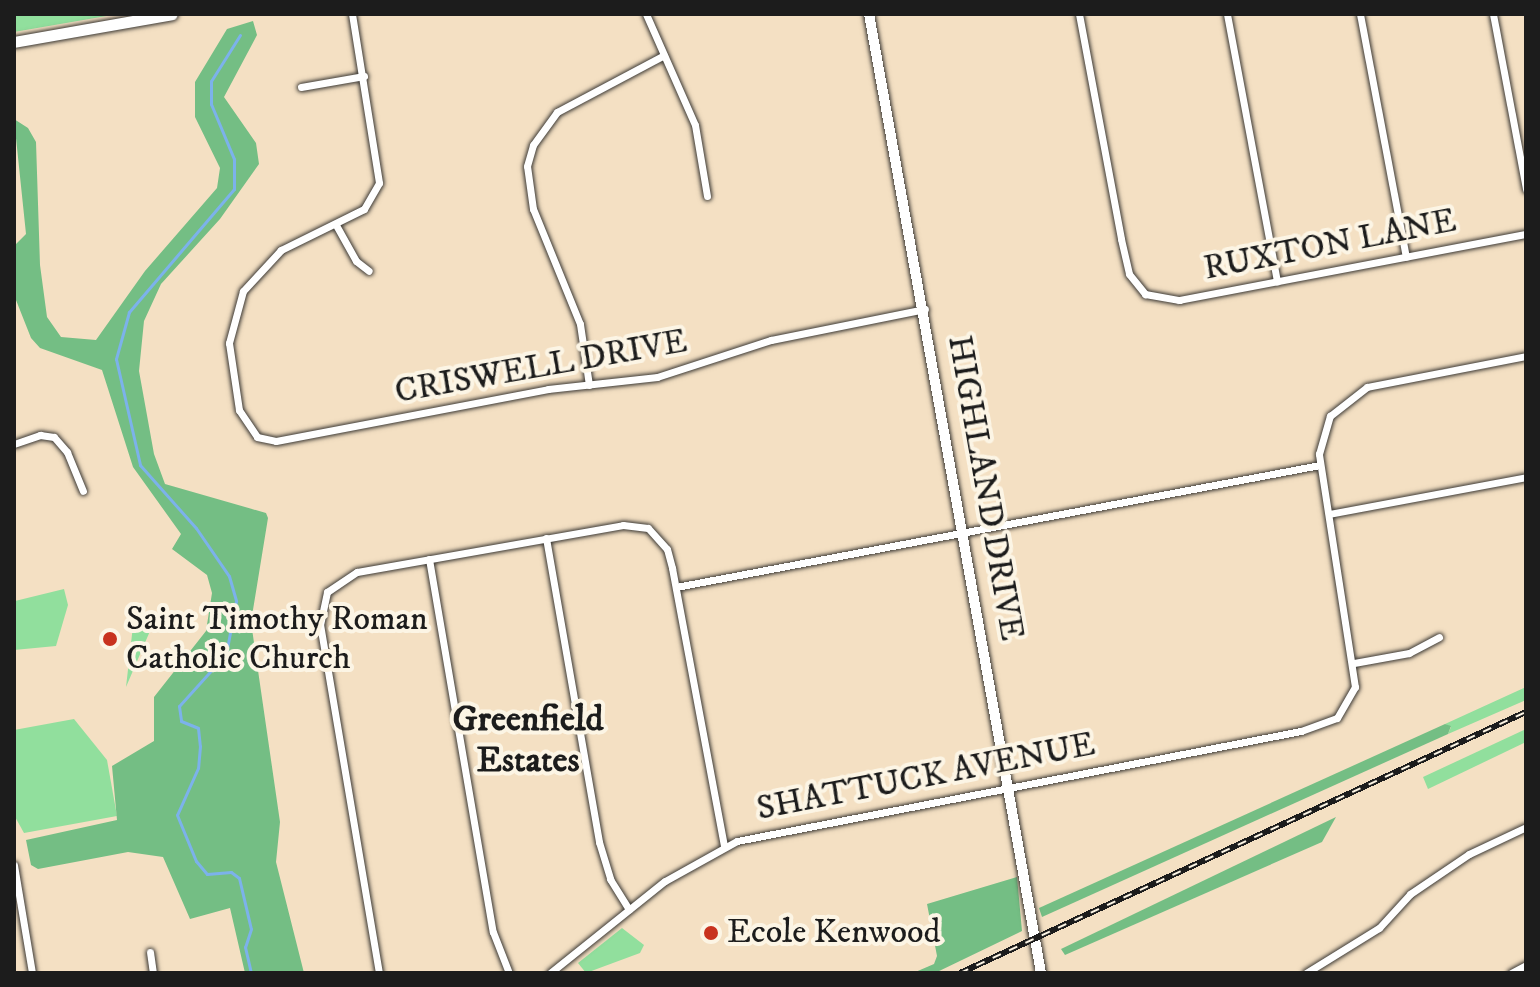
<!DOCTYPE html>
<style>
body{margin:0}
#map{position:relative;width:1540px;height:987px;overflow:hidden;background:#f4e0c3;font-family:"IM FELL DW Pica",serif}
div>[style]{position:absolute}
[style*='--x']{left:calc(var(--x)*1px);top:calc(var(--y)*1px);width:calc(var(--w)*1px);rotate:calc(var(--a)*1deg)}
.green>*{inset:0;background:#91df9d}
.forest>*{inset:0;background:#74be84}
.stream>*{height:3px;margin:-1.5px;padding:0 1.5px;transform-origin:1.5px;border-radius:1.5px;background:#7cb2eb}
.roads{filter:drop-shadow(0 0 2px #3c3935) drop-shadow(0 0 2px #3c3935)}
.street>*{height:7px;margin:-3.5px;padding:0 3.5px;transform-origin:3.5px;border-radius:3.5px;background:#fff}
.secondary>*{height:10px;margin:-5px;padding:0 5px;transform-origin:5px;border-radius:5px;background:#fff}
.primary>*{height:11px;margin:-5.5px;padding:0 5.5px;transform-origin:5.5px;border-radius:5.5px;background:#fff}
.rail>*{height:6px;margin-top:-3px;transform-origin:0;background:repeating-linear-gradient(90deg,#fcf5e5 0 9px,#1c1c1c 0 18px);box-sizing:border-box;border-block:2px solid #1c1c1c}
.dots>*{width:22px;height:22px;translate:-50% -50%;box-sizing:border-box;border:4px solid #fcf5e5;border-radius:50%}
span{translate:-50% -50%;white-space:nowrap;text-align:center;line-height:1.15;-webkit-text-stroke:8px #fcf5e5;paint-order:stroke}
.street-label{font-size:34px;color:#1c1c1c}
.poi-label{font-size:34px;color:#1c1c1c}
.left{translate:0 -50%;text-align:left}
.neighbourhood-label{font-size:36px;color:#1c1c1c;font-weight:700}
.frame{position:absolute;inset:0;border:16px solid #1c1c1c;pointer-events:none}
</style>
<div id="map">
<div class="green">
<i style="clip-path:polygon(14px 14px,118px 14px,14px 32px)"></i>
<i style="clip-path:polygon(64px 589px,68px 605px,56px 646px,14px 650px,15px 601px)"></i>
<i style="clip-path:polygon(171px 611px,153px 624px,126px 687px,134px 617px)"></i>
<i style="clip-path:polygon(1526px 687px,1526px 700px,1448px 734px,1451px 727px,1445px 724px)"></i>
<i style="clip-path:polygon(74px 719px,107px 760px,117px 816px,24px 833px,14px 815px,14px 730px)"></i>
<i style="clip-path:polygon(1526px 729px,1526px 742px,1428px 789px,1423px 777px)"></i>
<i style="clip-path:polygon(622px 928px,644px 945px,640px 953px,586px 973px,578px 963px)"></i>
</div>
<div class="forest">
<i style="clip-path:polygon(253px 21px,257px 35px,224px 97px,256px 143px,259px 164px,220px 219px,161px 284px,144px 321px,139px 371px,154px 454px,165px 484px,266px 513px,268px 518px,251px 622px,280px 822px,276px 862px,304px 973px,245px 973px,230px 908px,190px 919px,163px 857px,128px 852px,38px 869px,31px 865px,26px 840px,117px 820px,112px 766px,154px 741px,154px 697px,206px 631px,212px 593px,207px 575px,172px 549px,181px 534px,133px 467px,102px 370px,40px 348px,31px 338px,14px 295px,14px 246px,26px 234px,14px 119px,28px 128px,36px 142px,40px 265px,47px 317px,61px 337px,96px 340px,145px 271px,217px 188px,220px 168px,195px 117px,195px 82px,227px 29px)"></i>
<i style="clip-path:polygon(1445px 724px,1451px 726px,1448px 734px,1042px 917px,1039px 908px)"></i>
<i style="clip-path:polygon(1336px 817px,1322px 842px,1065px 955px,1061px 949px)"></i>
<i style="clip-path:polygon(1017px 877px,1022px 931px,935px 973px,913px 973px,934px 964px,937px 956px,927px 904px)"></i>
</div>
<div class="stream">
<i style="--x:240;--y:35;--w:54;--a:122.2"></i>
<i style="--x:211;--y:81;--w:23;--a:90"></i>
<i style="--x:211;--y:104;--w:60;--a:67.3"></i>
<i style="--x:234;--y:159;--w:30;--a:90"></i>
<i style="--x:234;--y:189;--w:162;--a:130.5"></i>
<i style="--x:129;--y:312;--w:49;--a:105.5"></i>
<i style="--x:116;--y:359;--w:109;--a:77.2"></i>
<i style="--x:140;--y:465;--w:84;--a:48.4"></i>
<i style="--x:196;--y:528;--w:58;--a:55.5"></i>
<i style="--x:229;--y:576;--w:26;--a:74"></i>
<i style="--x:236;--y:601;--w:54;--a:100.7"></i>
<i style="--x:226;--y:654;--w:70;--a:132.1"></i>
<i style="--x:179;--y:706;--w:15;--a:82"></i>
<i style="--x:181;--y:721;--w:18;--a:22"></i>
<i style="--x:198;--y:728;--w:18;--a:84"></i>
<i style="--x:200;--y:746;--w:22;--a:95"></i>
<i style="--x:198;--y:768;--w:51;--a:114.1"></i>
<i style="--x:177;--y:815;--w:50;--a:67.6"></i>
<i style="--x:196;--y:861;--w:17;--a:50"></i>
<i style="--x:207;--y:874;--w:24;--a:-5"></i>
<i style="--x:231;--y:872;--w:10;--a:37"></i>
<i style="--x:239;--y:878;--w:52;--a:76.8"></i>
<i style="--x:251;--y:929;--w:19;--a:108"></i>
<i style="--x:245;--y:947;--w:27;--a:77"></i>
</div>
<div class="roads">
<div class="street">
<i style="--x:352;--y:14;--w:171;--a:80.9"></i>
<i style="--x:379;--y:183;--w:30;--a:120"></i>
<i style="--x:364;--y:209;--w:93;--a:153.7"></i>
<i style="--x:281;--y:250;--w:56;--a:132.8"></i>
<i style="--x:243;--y:291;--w:54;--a:105.1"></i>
<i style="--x:229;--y:343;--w:68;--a:81.5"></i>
<i style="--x:239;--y:410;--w:32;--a:56"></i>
<i style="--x:257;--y:437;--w:19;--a:12"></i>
<i style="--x:276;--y:441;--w:277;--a:-10.8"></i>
<i style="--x:548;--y:389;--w:110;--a:-6.3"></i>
<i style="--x:657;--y:377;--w:120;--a:-18"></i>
<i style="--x:771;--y:340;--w:157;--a:-11.4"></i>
<i style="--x:646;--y:14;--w:121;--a:66.2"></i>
<i style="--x:695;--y:125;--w:72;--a:80.4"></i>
<i style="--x:1079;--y:14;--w:229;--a:79.4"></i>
<i style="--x:1121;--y:239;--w:36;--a:77"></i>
<i style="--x:1129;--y:274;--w:26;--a:51"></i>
<i style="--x:1145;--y:294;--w:35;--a:10"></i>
<i style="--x:1179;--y:300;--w:353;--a:-10.8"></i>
<i style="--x:1227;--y:14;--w:272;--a:79.4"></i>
<i style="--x:1360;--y:14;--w:247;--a:79.3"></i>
<i style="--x:1493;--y:14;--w:178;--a:79.3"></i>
<i style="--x:301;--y:87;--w:64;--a:-9.9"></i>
<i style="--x:336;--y:225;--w:41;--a:60.9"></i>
<i style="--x:356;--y:261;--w:16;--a:38"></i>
<i style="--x:589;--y:385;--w:62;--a:-98.4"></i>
<i style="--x:580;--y:324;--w:124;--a:-112.2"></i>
<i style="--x:533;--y:209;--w:43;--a:-97.9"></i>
<i style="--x:527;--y:166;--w:22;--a:-74"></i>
<i style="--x:533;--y:145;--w:41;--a:-54"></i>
<i style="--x:557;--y:112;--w:121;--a:-28"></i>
<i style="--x:14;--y:444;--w:28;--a:-19"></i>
<i style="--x:40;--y:435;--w:14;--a:8"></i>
<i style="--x:54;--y:437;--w:20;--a:49"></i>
<i style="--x:67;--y:452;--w:42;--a:67.7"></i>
<i style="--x:1329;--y:514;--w:200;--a:-10.6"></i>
<i style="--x:546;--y:538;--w:309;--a:80.1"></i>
<i style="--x:599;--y:842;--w:39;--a:73"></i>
<i style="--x:610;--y:879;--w:36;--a:58"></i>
<i style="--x:429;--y:559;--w:378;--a:80.3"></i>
<i style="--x:493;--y:932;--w:44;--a:68.7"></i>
<i style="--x:676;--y:587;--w:655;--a:-10.73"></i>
<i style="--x:1354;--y:663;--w:56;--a:-10.3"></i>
<i style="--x:1409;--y:653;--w:34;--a:-28"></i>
<i style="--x:14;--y:865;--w:109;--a:80.5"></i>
<i style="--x:150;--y:952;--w:21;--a:82"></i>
<i style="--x:379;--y:973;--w:353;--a:-99.6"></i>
<i style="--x:320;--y:625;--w:34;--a:-78"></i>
<i style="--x:327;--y:592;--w:36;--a:-34"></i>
<i style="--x:357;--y:572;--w:270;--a:-10"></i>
<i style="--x:623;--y:525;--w:25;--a:7"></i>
<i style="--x:648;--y:528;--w:28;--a:48"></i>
<i style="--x:667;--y:549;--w:20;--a:75"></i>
<i style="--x:672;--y:568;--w:283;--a:79.4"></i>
<i style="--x:550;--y:973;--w:147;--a:-38.7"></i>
<i style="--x:665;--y:881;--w:82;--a:-29.1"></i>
<i style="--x:737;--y:841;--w:575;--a:-11.04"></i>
<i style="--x:1301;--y:731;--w:38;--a:-20"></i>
<i style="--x:1337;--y:718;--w:36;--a:-60"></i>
<i style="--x:1355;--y:687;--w:236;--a:-98.8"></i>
<i style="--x:1319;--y:454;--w:40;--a:-74"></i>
<i style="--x:1330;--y:416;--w:47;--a:-38.1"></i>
<i style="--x:1367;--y:387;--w:162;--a:-11"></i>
<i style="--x:1306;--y:973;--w:86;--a:-31.7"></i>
<i style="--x:1379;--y:928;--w:46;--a:-47.6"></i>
<i style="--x:1410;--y:894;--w:71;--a:-34.1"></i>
<i style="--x:1469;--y:854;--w:63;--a:-25.3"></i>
<i style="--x:1511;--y:973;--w:17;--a:-28"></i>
</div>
<div class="secondary">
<i style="--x:869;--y:14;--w:974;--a:79.83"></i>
</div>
<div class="primary">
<i style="--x:14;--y:42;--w:160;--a:-10"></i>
</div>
</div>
<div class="rail">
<i style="--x:960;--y:973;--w:623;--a:-24.76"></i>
</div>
<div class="dots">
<i style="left:110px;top:639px;background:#c8321e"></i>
<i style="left:711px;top:933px;background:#c8321e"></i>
</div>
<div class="street-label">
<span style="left:1330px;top:245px;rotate:-11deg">RUXTON LANE</span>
<span style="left:541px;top:367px;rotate:-10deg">CRISWELL DRIVE</span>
<span style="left:985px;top:488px;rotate:80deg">HIGHLAND DRIVE</span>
<span style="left:926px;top:777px;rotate:-11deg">SHATTUCK AVENUE</span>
</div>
<div class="poi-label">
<span class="left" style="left:126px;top:639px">Saint Timothy Roman<br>Catholic Church</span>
<span class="left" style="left:727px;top:933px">Ecole Kenwood</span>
</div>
<div class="neighbourhood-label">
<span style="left:528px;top:740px">Greenfield<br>Estates</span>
</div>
<div class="frame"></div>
</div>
